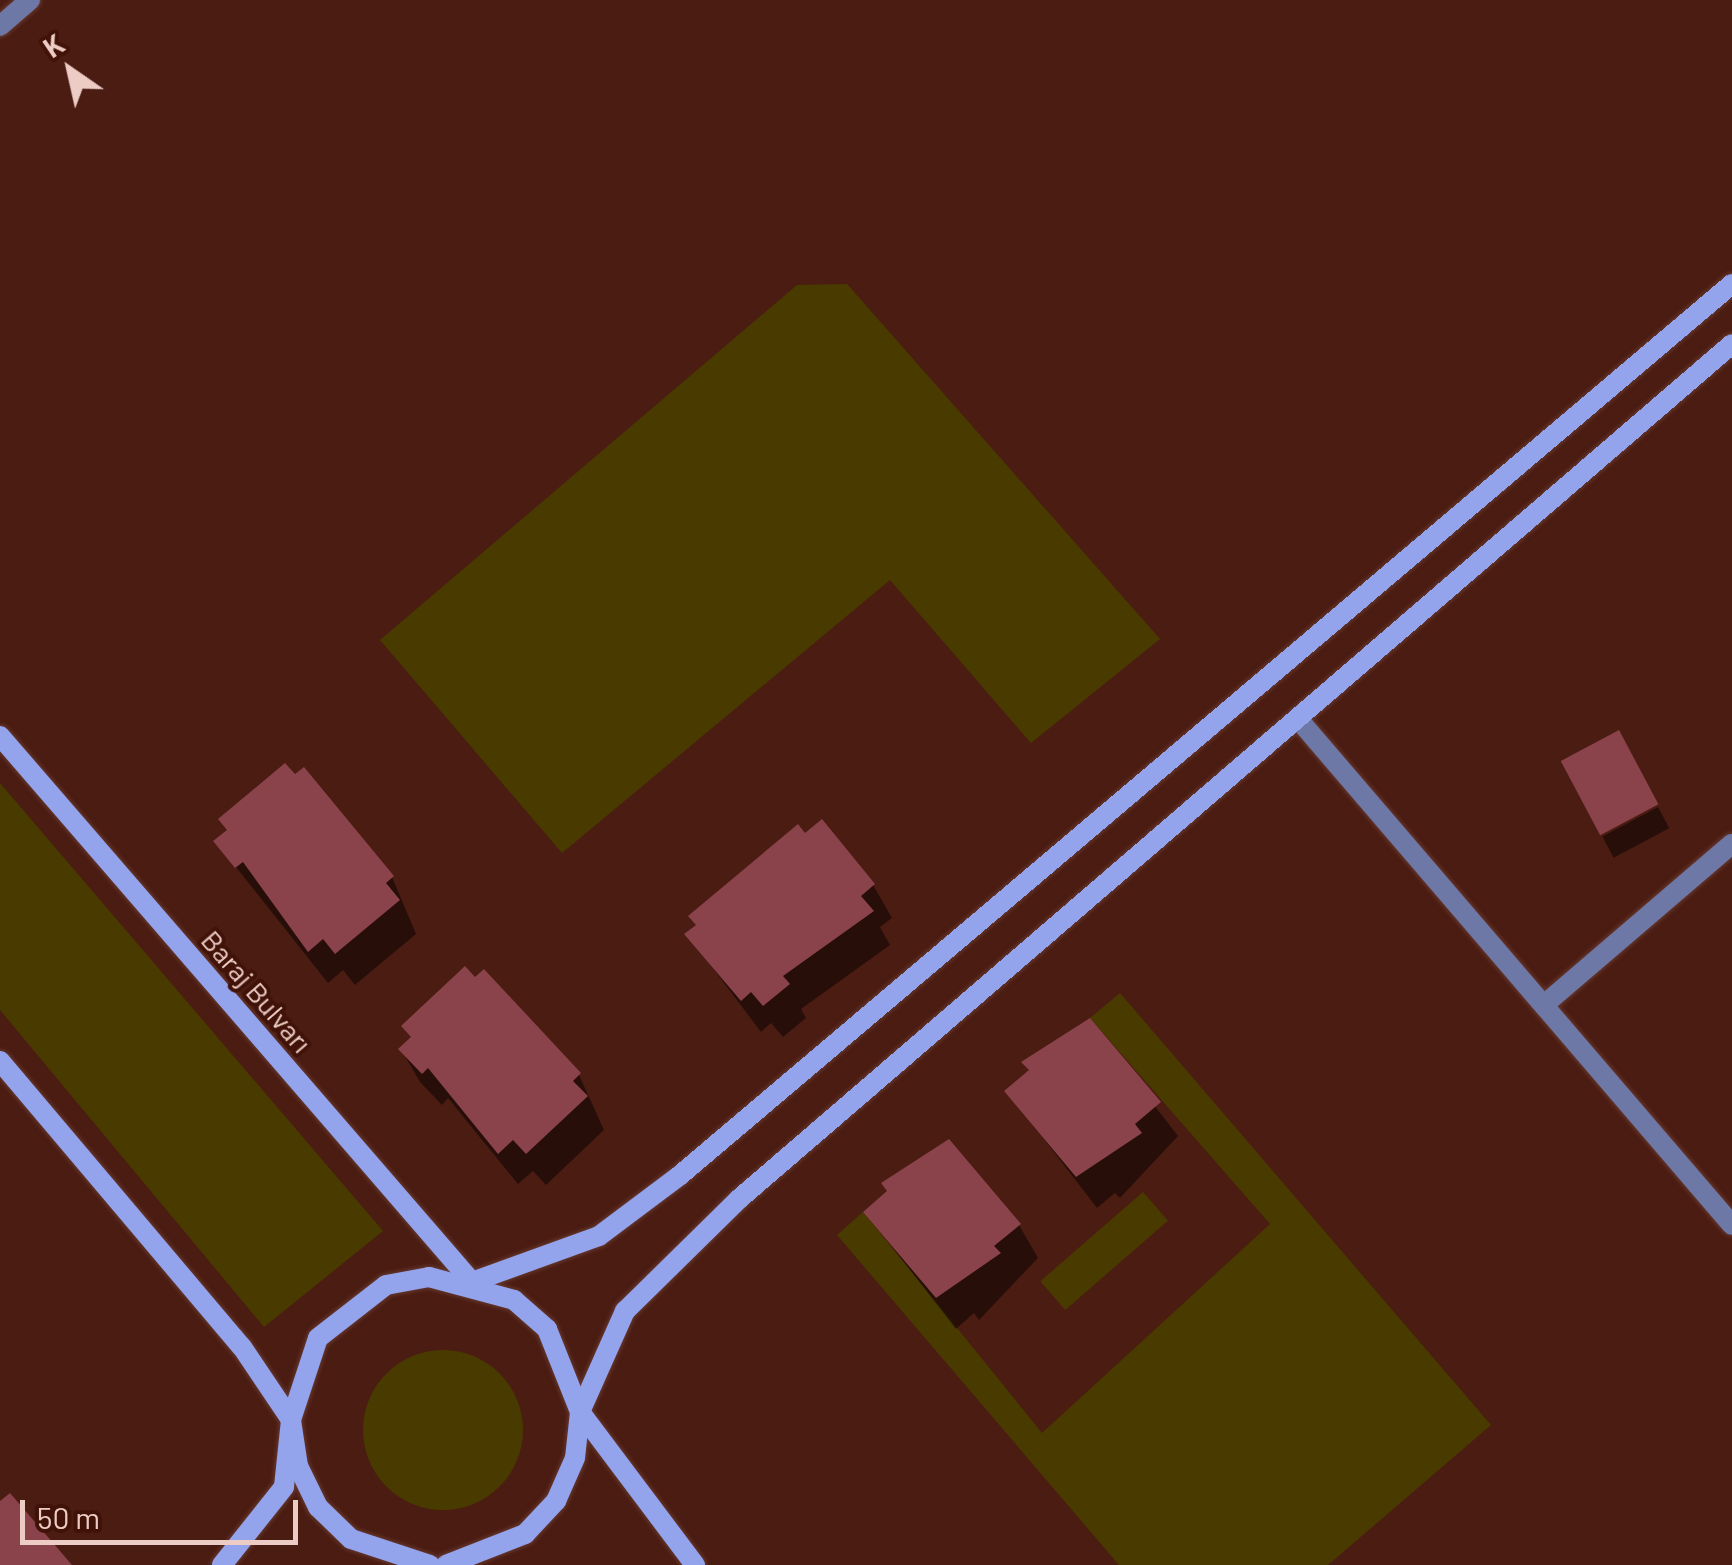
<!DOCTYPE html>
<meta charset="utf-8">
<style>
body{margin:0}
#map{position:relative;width:1732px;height:1565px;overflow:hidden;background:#4b1c12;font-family:Barlow,sans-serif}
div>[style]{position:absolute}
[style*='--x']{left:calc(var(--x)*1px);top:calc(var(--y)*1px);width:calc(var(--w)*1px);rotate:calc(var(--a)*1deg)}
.green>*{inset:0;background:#493b00;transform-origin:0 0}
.round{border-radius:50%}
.shadow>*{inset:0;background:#0007;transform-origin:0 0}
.building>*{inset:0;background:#8a424b;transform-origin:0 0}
.roads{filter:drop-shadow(0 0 2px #65382f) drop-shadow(0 0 2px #65382f)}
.street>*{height:20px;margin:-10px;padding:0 10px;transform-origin:10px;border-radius:10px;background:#6e78a6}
.secondary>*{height:20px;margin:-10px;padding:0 10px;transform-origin:10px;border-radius:10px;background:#93a3ec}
span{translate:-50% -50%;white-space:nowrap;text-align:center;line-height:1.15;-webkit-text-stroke:8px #401208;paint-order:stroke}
.street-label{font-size:28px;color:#ecccc5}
.north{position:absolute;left:20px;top:20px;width:100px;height:100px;-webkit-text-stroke:8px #401208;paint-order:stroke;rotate:326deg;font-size:28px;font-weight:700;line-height:40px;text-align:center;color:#ecccc5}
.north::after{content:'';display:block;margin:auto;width:35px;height:45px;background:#ecccc5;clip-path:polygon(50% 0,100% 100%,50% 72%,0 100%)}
.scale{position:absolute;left:20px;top:1500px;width:278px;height:45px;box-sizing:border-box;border:5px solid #ecccc5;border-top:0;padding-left:12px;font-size:30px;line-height:35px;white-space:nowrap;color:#ecccc5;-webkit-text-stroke:8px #401208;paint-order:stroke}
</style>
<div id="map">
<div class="green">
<i style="clip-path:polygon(847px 284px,1160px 639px,1031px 743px,890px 580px,562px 853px,380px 640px,797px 285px)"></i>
<i style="clip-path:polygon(0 783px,383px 1231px,264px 1327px,0 1010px)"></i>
<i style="clip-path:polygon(1120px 993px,1491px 1425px,1328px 1565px,1119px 1565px,837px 1235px,863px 1212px,1042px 1433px,1270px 1224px,1090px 1018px)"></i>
<i style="left:1143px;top:1192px;width:38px;height:136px;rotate:49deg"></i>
<i class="round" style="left:363px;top:1350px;width:160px;height:160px"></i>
</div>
<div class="shadow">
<i style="left:1658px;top:807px;width:24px;height:63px;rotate:62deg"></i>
<i style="clip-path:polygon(216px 842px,392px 877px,416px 934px,355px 985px,343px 970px,328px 983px)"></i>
<i style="clip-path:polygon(873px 885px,892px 918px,880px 927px,890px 945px,801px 1009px,806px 1018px,783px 1037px,771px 1023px,761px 1032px,688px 935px)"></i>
<i style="clip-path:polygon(1089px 1021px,1178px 1136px,1120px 1198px,1115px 1193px,1097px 1208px,1007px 1091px,1030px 1072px,1025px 1062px)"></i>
<i style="clip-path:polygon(404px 1026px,579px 1075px,604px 1130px,546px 1185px,533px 1171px,518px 1184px,448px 1098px,442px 1105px,420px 1082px,401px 1049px,412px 1039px)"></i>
<i style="clip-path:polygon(866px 1213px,1019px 1225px,1038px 1258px,979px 1320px,974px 1313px,956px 1329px)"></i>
</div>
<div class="building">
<i style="left:1619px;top:730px;width:84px;height:66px;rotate:62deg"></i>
<i style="clip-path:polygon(285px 763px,295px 774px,304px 767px,394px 876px,386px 883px,400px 900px,335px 954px,323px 939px,308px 952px,243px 862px,235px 868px,213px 841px,227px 830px,218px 819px)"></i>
<i style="clip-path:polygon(822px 819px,875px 884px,861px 896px,874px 911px,783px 976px,790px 984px,763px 1006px,751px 992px,741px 1001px,684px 934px,696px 925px,688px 916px,798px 824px,805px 833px)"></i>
<i style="clip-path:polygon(465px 966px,475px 977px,484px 969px,581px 1073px,573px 1081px,588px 1096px,526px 1154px,513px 1140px,498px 1154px,428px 1068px,422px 1074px,398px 1049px,411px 1037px,401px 1026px)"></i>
<i style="clip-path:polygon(1090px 1018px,1161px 1102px,1135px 1124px,1142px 1133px,1076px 1177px,1004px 1091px,1029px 1070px,1021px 1062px)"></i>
<i style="clip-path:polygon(949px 1139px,1021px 1224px,994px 1246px,1001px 1253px,936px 1298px,863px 1212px,887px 1191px,881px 1183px)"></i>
<i style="clip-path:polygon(10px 1493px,72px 1565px,0 1565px,0 1501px)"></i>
</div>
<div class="roads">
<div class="street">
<i style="--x:0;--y:26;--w:40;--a:-41"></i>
<i style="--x:1299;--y:720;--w:665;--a:49.39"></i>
<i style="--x:1545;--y:1004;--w:246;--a:-40.6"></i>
</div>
<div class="secondary">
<i style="--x:0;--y:736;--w:722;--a:49.16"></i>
<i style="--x:472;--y:1282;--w:135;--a:-19.9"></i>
<i style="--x:599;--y:1236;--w:100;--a:-36.9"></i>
<i style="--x:679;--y:1176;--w:1380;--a:-40.27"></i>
<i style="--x:0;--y:1061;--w:375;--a:49.8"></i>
<i style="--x:242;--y:1347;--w:88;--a:56.1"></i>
<i style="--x:291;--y:1420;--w:67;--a:96"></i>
<i style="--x:284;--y:1487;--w:100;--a:128.5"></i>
<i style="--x:430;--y:1565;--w:83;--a:-161.8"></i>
<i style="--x:351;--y:1539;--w:46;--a:-135.9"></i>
<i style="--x:318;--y:1507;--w:46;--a:-116"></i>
<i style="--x:298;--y:1466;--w:47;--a:-98.7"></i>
<i style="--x:291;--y:1420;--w:86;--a:-71.8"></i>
<i style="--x:318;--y:1338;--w:86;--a:-37.9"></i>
<i style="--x:386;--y:1285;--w:44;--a:-10.5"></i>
<i style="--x:429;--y:1277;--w:88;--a:15.1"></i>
<i style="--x:514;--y:1300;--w:44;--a:41.3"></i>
<i style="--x:547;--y:1329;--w:89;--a:68.3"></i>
<i style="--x:580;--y:1412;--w:46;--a:96.2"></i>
<i style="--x:575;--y:1458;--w:47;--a:113.8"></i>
<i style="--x:556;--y:1501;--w:45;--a:133.2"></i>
<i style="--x:525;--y:1534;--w:85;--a:158.6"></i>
<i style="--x:695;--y:1565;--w:191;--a:-126.9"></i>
<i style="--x:580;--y:1412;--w:111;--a:-66"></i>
<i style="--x:625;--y:1311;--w:160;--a:-44.5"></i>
<i style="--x:739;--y:1199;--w:1310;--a:-40.73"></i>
</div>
</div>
<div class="street-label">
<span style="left:257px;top:991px;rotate:49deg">Baraj Bulvarı</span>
</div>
<div class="north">K</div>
<div class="scale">50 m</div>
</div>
